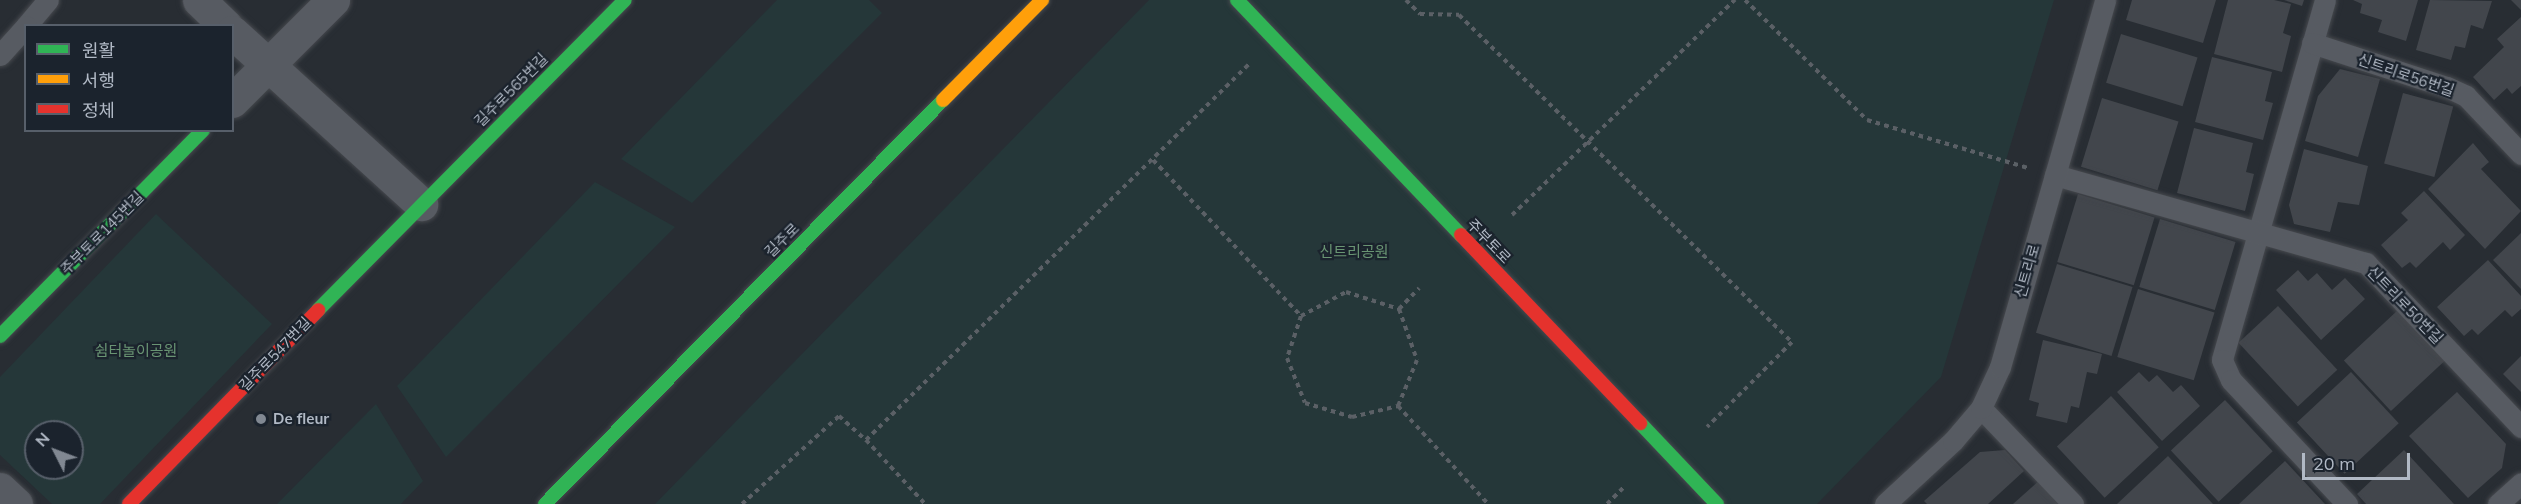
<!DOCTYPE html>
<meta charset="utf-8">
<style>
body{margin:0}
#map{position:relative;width:2521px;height:504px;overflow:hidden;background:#282d33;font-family:Mulish,"Noto Sans KR",sans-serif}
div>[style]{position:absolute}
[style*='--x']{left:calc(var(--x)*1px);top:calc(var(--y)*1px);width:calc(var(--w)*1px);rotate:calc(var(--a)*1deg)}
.green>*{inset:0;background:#253739}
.building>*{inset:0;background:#42464c;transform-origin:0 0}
.path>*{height:4px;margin-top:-2px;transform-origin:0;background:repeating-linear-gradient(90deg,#5b6066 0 4.5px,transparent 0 9px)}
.roads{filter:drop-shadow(0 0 2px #46494e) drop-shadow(0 0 2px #46494e)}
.lane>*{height:21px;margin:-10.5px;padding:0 10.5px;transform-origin:10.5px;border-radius:10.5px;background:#575b62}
.street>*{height:33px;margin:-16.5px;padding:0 16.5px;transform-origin:16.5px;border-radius:16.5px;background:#575b62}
.fast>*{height:14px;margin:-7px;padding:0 7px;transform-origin:7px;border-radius:7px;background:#30b455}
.slow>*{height:14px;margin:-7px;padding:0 7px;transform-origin:7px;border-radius:7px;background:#ff9f0a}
.jam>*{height:14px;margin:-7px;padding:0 7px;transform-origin:7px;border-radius:7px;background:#e5322d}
.dots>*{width:16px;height:16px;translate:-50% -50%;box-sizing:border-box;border:3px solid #1b232d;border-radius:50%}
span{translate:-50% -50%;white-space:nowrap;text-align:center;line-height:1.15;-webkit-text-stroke:4.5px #1b232d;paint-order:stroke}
.street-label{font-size:15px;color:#b1b9c5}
.park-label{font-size:15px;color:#699473}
.poi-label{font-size:15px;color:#b1b9c5;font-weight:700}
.left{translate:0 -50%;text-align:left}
.legend{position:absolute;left:24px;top:24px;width:210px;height:108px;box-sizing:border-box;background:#1b232d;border:2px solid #575f6a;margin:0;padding:8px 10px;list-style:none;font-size:18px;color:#b1b9c5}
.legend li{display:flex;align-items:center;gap:12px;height:30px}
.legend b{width:30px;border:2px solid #575f6a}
.north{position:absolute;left:24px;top:420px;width:60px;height:60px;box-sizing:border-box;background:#1b232d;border:2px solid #575f6a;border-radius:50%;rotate:312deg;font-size:16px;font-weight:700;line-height:24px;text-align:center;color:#b1b9c5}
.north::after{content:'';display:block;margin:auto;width:21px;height:27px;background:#818892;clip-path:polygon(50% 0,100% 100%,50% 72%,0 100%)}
.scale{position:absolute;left:2302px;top:453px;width:108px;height:27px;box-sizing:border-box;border:3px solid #b1b9c5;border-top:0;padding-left:8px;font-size:18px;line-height:21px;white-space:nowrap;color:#b1b9c5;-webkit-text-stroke:4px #1b232d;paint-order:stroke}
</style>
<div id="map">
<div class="green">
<i style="clip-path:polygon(777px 0,869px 0,882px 13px,692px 203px,621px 159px)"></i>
<i style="clip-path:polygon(1149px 0,2054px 0,1941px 377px,1817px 504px,655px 504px)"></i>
<i style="clip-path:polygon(595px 182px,675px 227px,446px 457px,397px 386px)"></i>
<i style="clip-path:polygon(evenodd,156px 214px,272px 324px,100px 504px,52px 504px,0 455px,0 377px,156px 214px,36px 432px,72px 432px,72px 468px,36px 468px,36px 432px)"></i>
<i style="clip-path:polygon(376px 404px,423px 481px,401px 504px,277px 504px)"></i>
</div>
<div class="building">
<i style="clip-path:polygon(2132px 0,2216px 0,2203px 43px,2126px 20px)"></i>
<i style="clip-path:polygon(2228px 0,2274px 0,2291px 4px,2283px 33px,2291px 36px,2282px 72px,2214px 54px)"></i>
<i style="clip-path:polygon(2284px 0,2304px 0,2302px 6px)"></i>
<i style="clip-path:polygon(2353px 0,2418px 0,2406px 41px,2378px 32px,2382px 20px,2360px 13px,2362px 4px)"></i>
<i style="clip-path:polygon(2430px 0,2492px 1px,2483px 29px,2471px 25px,2465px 48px,2455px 46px,2451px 60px,2416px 50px)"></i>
<i style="clip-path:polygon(2511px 0,2521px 0,2521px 10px)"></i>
<i style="clip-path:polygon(2521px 17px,2521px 86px,2512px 94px,2507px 88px,2494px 100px,2473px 77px,2504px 47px,2497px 39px)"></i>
<i style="left:2121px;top:34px;width:80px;height:51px;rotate:17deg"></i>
<i style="clip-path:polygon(2212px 57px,2272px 72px,2265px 101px,2273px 103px,2263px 140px,2195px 122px)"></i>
<i style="clip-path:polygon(2340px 69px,2380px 79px,2358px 157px,2305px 141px,2318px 96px)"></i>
<i style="left:2403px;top:93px;width:52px;height:73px;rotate:15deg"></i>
<i style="left:2102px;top:98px;width:80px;height:72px;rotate:17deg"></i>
<i style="clip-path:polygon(2194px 128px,2253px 143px,2246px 172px,2254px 174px,2245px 211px,2177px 193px)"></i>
<i style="clip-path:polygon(2473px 143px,2489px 162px,2481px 169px,2521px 211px,2485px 249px,2428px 189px)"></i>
<i style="clip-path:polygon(2304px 149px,2368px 166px,2359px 205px,2338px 202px,2330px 232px,2294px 224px,2289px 205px)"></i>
<i style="clip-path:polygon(2424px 191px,2465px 235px,2450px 250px,2443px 242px,2416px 268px,2410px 262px,2402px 268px,2381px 245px,2408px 220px,2401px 213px)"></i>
<i style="left:2078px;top:194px;width:80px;height:71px;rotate:17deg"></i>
<i style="left:2160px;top:219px;width:79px;height:71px;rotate:17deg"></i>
<i style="clip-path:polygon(2521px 233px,2521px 289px,2493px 260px)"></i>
<i style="clip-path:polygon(2488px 260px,2521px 296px,2521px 309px,2512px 317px,2505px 310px,2478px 335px,2472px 329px,2464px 336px,2437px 307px)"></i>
<i style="left:2057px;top:264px;width:79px;height:72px;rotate:17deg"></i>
<i style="clip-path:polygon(2298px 270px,2308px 281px,2317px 273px,2332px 290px,2345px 278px,2365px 299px,2321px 340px,2276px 290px)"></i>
<i style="left:2138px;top:289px;width:80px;height:71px;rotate:17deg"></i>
<i style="left:2278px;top:306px;width:87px;height:54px;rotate:47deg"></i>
<i style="left:2398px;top:310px;width:69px;height:74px;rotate:47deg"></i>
<i style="clip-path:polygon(2043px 340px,2102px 354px,2097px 374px,2087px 372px,2079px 408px,2071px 406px,2067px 423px,2036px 416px,2039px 403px,2029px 400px)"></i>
<i style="clip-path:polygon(2521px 356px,2521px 392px,2503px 374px)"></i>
<i style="clip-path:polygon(2139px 372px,2149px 382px,2157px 375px,2173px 392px,2181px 385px,2200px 406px,2162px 441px,2117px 392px)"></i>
<i style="left:2351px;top:372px;width:70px;height:74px;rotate:47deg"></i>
<i style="clip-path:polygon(2457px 392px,2506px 444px,2502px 468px,2468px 498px,2409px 436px)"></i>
<i style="left:2111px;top:396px;width:70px;height:74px;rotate:47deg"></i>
<i style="left:2225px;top:400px;width:70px;height:74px;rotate:47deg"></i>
<i style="clip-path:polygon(2005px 450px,2024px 471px,1988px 504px,1927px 504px,1924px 501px,1980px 452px)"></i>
<i style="clip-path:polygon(2404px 450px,2454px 504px,2366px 504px,2357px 494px)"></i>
<i style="clip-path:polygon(2168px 456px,2213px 504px,2117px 504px)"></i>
<i style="clip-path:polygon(2285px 461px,2325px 504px,2239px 504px)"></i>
<i style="clip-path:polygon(2041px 479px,2063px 504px,2013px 504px)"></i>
</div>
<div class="path">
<i style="--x:1406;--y:0;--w:20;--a:45"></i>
<i style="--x:1420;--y:14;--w:39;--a:1"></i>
<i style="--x:1459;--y:15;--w:467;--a:44.5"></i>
<i style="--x:1792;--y:342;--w:120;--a:135"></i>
<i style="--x:1745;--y:0;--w:171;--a:44.5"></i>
<i style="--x:1867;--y:120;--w:168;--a:16.6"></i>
<i style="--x:1153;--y:160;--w:215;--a:46.5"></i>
<i style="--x:1301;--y:316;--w:44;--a:108.4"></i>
<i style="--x:1287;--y:358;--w:48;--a:68.2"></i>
<i style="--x:1305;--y:403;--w:49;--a:16.6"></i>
<i style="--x:1352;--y:417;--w:47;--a:-13.4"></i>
<i style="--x:1398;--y:406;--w:133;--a:47.4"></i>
<i style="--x:1512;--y:215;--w:310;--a:-44"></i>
<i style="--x:1399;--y:309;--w:29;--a:-46"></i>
<i style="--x:1301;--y:316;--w:51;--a:-28.1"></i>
<i style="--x:1346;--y:292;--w:56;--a:17.8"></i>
<i style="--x:1399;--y:309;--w:54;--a:70.6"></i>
<i style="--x:1417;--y:360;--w:50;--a:112.4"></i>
<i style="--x:866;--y:440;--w:87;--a:47.3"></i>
<i style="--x:742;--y:504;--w:131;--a:-42.2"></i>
<i style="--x:839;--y:416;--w:36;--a:42"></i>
<i style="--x:866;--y:440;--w:537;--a:-44.47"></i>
<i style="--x:1607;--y:504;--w:23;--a:-45"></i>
</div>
<div class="roads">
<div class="lane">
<i style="--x:2325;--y:0;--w:374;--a:106"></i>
<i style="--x:2222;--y:360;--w:22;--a:66"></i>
<i style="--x:2231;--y:380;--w:170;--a:46.9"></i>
<i style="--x:26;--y:26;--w:34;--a:-50"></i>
<i style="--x:2312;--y:43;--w:142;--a:18.1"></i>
<i style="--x:2447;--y:87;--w:21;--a:25"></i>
<i style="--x:2466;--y:96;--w:80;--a:46.5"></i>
<i style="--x:0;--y:55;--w:39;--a:-48"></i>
<i style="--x:2055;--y:175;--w:323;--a:15.8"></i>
<i style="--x:2366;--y:263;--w:226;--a:46.6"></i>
<i style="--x:1981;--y:408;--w:133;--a:46.2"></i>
<i style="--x:1885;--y:504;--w:93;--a:-42.8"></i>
<i style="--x:1953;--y:441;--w:43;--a:-49.7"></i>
<i style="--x:1981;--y:408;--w:45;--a:-65.1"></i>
<i style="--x:2000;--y:367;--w:382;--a:-74"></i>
<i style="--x:2498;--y:504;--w:31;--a:-42"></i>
</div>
<div class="street">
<i style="--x:199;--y:0;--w:37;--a:44"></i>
<i style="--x:232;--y:32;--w:256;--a:42.3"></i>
<i style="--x:232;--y:101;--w:143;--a:-45"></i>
<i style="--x:0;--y:489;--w:22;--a:43"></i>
</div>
<div class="fast">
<i style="--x:1237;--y:0;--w:325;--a:46.4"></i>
<i style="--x:318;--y:310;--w:436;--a:-45.3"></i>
<i style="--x:0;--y:336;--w:289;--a:-45.4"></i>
<i style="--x:1640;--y:423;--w:112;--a:46.5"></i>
<i style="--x:545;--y:504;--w:567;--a:-45.43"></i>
</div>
<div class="slow">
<i style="--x:943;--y:100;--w:141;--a:-45.3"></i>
</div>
<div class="jam">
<i style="--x:1461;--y:235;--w:260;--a:46.4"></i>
<i style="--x:129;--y:504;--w:271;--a:-45.7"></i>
</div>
</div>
<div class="dots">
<i style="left:261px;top:419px;background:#818892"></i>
</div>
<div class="street-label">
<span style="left:2406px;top:75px;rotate:19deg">신트리로56번길</span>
<span style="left:511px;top:90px;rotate:-45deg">길주로565번길</span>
<span style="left:102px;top:233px;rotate:-45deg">주부토로145번길</span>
<span style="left:782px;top:240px;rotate:-45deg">길주로</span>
<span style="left:1489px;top:241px;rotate:46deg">주부토로</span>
<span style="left:2027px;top:271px;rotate:-74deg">신트리로</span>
<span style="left:2405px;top:305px;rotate:46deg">신트리로50번길</span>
<span style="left:275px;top:354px;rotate:-46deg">길주로547번길</span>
</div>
<div class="park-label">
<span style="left:1354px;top:252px">신트리공원</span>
<span style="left:136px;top:351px">쉼터놀이공원</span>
</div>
<div class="poi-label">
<span class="left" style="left:273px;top:419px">De fleur</span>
</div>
<ul class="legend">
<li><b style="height:8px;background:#30b455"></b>원활</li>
<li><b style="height:8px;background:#ff9f0a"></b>서행</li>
<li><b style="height:8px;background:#e5322d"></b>정체</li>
</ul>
<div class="north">N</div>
<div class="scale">20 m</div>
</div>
